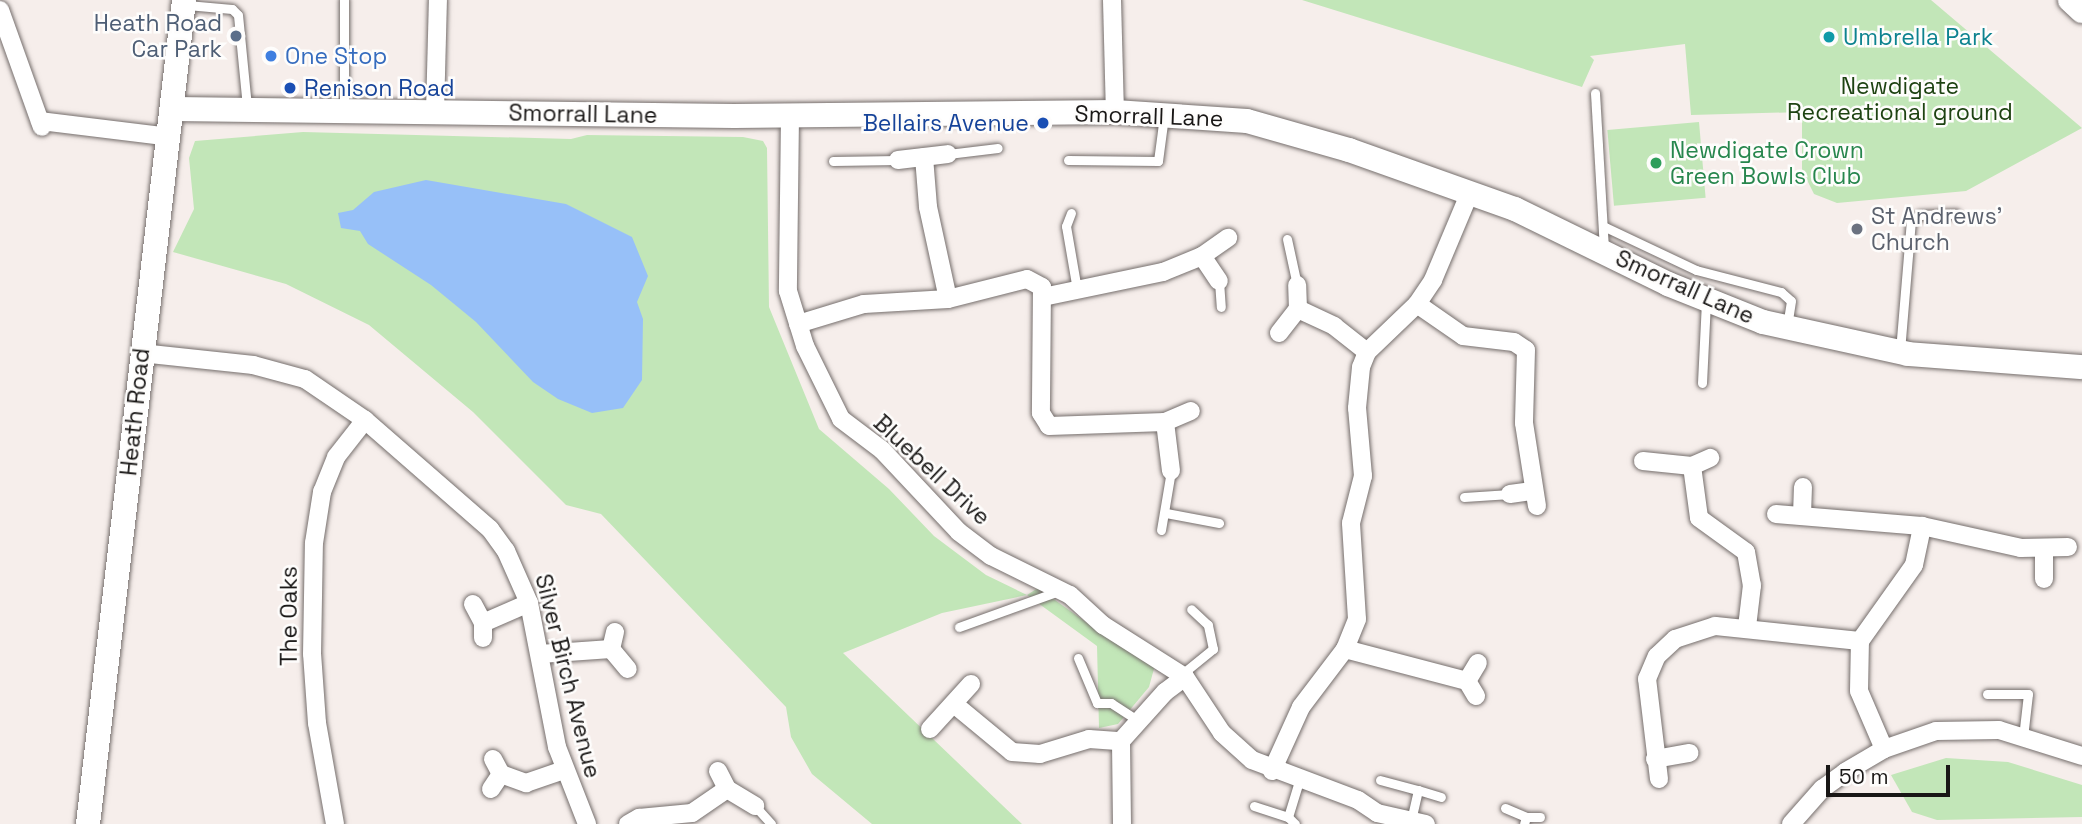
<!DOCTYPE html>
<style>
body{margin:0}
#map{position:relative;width:2082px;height:824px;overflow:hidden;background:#f6eeeb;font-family:"Space Grotesk",sans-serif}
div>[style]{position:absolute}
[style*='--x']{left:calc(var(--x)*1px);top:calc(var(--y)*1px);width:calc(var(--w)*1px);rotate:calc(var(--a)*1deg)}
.green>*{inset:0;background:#c2e6b8;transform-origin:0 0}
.water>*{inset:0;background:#97c0f8}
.roads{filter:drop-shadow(0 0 2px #756e6c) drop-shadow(0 0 2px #756e6c)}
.lane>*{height:9px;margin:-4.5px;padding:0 4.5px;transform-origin:4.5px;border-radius:4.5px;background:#fff}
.street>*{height:18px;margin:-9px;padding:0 9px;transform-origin:9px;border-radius:9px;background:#fff}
.secondary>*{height:24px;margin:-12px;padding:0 12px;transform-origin:12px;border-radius:12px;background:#fff}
.dots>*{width:19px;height:19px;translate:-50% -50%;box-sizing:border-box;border:4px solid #fefdfc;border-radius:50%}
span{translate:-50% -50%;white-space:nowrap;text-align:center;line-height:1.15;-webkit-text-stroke:5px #fefdfc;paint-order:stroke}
.service-label{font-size:23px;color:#4e5e75}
.right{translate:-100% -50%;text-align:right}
.culture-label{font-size:23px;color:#0d838f}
.left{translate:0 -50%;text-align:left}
.shop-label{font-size:23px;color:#366cbe}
.park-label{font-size:23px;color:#1e4312}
.transit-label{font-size:23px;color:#164399}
.street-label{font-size:23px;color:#191716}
.leisure-label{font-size:23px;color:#27864d}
.worship-label{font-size:23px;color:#5b616d}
.scale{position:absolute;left:1826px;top:765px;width:124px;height:32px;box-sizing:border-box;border:4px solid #191716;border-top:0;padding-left:9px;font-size:21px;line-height:24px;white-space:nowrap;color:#191716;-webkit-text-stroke:5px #fefdfc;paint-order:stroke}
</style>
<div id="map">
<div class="green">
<i style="clip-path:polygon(1302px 0,1931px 0,2082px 128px,1966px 191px,1837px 203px,1814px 194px,1802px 170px,1802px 112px,1691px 115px,1685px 44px,1590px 56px,1594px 60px,1582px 87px)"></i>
<i style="left:1699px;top:122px;width:76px;height:92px;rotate:85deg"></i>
<i style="clip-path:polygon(303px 132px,571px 139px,587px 135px,743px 137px,763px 141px,767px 148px,769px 307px,819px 429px,889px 489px,934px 536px,986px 575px,1027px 595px,1038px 588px,1114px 642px,1155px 665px,1149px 687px,1118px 724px,1099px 728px,1097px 646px,1027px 595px,942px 613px,843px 653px,1022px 824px,872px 824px,812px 774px,791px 737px,786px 707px,601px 514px,566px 505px,473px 412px,369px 325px,286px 284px,173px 252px,194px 209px,189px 158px,195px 141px)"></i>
<i style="clip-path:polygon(1946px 758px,2008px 762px,2082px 785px,2082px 817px,1937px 820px,1912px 812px,1891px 775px)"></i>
</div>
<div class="water">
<i style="clip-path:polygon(426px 180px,566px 204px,632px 237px,648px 276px,637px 302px,643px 319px,642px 380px,623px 408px,592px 413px,558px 399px,533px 382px,476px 322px,431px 285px,368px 244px,360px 231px,341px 228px,338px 213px,353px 210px,374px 192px)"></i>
</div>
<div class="roads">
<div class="lane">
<i style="--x:187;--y:5;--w:45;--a:5.1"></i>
<i style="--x:232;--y:9;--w:8;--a:45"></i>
<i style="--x:238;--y:15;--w:92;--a:84.4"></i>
<i style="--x:1595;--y:93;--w:157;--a:86.7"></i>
<i style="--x:344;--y:108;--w:108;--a:-90"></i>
<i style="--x:948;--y:154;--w:50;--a:-6.8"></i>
<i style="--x:1068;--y:160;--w:90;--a:0.6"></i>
<i style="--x:1158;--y:161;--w:45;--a:-82.4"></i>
<i style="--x:833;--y:161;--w:65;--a:-0.9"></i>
<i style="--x:1071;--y:213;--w:14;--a:111"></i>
<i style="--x:1066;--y:226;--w:65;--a:80.2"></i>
<i style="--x:1603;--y:226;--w:103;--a:25.3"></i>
<i style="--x:1696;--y:270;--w:88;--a:14.5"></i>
<i style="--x:1781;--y:292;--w:13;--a:42"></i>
<i style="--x:1791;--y:301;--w:26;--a:99"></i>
<i style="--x:1287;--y:239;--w:47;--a:77.7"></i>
<i style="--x:1219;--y:281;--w:26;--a:86"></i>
<i style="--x:1900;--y:351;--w:130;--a:-85.2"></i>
<i style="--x:1911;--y:221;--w:11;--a:-34"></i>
<i style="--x:1920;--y:215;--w:36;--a:-2"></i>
<i style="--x:1702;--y:383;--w:81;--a:-87.2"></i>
<i style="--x:1464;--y:497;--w:46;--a:-3.7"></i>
<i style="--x:1166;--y:513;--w:54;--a:10.7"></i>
<i style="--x:1161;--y:530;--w:60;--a:-80.4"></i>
<i style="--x:959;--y:627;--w:106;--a:-19.8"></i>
<i style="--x:1078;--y:658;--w:49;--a:67.1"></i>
<i style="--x:1097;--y:703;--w:14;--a:0"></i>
<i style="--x:1111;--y:703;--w:33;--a:33"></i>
<i style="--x:1182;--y:674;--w:40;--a:-39"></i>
<i style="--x:1213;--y:649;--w:25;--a:-102"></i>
<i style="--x:1208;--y:625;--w:23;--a:-137"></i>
<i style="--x:1987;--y:694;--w:41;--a:0"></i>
<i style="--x:2028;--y:694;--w:43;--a:96.6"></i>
<i style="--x:1380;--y:780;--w:39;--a:15"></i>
<i style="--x:1418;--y:790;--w:32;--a:103"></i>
<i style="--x:1418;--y:790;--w:24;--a:17"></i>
<i style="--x:755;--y:806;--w:24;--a:48"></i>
<i style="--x:1254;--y:806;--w:36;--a:18"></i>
<i style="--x:1505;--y:808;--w:23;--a:23"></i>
<i style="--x:1526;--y:817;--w:7;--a:106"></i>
<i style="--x:1526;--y:817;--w:14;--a:0"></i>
<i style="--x:1295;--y:824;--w:10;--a:-135"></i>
<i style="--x:1288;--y:817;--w:39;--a:-73"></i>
</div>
<div class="street">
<i style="--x:1112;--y:0;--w:112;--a:88.5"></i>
<i style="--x:0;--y:10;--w:124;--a:70.3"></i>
<i style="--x:435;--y:112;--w:112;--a:-88.5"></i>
<i style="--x:790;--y:116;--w:175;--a:90.7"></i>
<i style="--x:788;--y:291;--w:58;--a:72.8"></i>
<i style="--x:805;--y:346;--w:81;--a:63.7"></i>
<i style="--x:841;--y:419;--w:51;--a:37.1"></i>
<i style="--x:882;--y:450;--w:112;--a:46.8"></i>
<i style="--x:959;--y:532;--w:40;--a:37"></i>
<i style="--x:991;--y:556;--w:88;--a:26.3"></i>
<i style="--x:1070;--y:595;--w:45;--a:42.3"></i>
<i style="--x:1103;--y:625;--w:97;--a:32.4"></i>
<i style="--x:1185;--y:677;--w:67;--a:56.5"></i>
<i style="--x:1222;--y:733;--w:40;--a:42"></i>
<i style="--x:1252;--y:760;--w:113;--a:20.7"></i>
<i style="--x:1358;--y:800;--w:23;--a:34"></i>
<i style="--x:1377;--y:813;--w:50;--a:12.7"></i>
<i style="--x:40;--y:121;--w:132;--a:7"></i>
<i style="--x:924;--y:157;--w:50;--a:85.4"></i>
<i style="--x:928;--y:207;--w:94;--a:77.7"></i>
<i style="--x:898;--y:160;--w:50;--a:-6.8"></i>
<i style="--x:1202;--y:256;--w:30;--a:56"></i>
<i style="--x:1043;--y:297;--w:123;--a:-11.8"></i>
<i style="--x:1163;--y:272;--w:42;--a:-22.3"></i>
<i style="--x:1202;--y:256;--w:32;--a:-35"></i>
<i style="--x:1417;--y:304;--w:56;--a:34.8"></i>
<i style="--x:1463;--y:336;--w:51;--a:6.7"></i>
<i style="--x:1514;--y:342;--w:14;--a:34"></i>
<i style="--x:1526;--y:350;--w:73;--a:91.6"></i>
<i style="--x:1524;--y:423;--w:84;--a:81.1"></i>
<i style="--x:1298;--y:309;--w:40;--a:25"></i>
<i style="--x:1334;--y:326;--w:42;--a:38.2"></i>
<i style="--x:798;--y:324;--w:69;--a:-16.9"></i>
<i style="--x:864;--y:304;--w:84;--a:-3.4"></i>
<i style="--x:948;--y:299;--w:81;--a:-14.2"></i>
<i style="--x:1027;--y:279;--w:17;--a:28"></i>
<i style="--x:1042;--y:287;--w:126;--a:90.5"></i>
<i style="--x:1041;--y:413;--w:15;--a:58"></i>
<i style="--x:1049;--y:426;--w:116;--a:-2"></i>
<i style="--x:1165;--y:422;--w:28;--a:-23"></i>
<i style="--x:1279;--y:333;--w:31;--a:-52"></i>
<i style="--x:1298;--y:309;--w:24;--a:-92"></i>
<i style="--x:141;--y:353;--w:113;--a:6.1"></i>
<i style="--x:253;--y:365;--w:54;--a:15.1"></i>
<i style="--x:305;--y:379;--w:73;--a:34.3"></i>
<i style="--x:365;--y:420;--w:166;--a:41.1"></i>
<i style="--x:490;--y:529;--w:27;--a:54"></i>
<i style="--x:506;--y:551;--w:57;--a:66.1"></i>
<i style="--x:529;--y:603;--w:147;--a:79"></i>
<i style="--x:557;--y:747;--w:83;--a:68.7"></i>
<i style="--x:1165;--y:422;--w:49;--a:83"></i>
<i style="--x:1643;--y:461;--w:49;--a:5.8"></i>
<i style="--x:1692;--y:466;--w:20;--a:-24"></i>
<i style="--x:1692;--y:466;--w:52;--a:82.3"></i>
<i style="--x:1699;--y:518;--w:58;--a:35.9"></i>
<i style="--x:1746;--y:552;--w:34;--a:80"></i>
<i style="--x:1752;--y:585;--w:42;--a:96.8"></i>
<i style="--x:1510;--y:494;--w:21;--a:-8"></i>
<i style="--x:1776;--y:514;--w:146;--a:4.7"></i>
<i style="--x:1922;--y:526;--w:101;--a:12.5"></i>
<i style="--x:2021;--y:548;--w:47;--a:-1.2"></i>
<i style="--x:1802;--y:515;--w:28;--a:-88"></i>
<i style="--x:2044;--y:579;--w:30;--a:-90"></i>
<i style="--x:473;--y:604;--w:21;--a:62"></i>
<i style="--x:483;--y:623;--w:15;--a:90"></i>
<i style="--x:483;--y:623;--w:50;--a:-23.5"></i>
<i style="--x:615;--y:632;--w:17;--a:103"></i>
<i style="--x:611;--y:649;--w:26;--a:50"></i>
<i style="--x:1345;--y:649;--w:126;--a:14.7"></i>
<i style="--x:540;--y:654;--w:71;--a:-4"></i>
<i style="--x:1476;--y:696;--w:17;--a:-121"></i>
<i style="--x:1467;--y:681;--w:21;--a:-59"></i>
<i style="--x:954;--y:704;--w:75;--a:39.6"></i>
<i style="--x:1012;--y:752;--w:28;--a:4"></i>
<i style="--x:1040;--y:754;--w:51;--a:-17"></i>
<i style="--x:1089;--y:739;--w:32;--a:4"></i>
<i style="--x:930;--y:729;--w:61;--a:-47.7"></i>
<i style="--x:1884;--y:749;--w:63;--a:-113.3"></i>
<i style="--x:1859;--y:691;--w:50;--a:-88.9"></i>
<i style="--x:1860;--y:641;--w:93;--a:-54.6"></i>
<i style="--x:1914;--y:565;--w:40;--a:-78"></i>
<i style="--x:1655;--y:759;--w:35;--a:-10"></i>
<i style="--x:718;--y:771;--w:20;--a:63"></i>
<i style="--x:727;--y:789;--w:33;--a:31"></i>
<i style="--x:1272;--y:771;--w:70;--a:-65.6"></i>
<i style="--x:1301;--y:707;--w:73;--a:-52.8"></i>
<i style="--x:1345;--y:649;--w:32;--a:-68"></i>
<i style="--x:1357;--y:619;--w:96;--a:-93.6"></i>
<i style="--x:1351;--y:523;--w:49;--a:-75.7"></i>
<i style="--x:1363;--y:476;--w:68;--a:-95"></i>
<i style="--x:1357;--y:408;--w:41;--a:-84.4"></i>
<i style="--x:1361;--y:367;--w:16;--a:-68"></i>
<i style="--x:1367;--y:352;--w:69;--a:-43.8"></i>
<i style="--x:1417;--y:304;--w:29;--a:-56"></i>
<i style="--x:1433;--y:280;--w:95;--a:-67.2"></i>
<i style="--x:501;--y:774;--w:27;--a:20"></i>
<i style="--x:526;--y:783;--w:40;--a:-18.9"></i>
<i style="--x:1659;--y:779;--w:101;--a:-96.8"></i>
<i style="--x:1647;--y:679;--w:25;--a:-67"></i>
<i style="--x:1657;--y:656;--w:25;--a:-43"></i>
<i style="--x:1675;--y:639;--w:42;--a:-18"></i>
<i style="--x:1715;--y:626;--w:146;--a:5.9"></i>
<i style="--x:491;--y:789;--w:18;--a:-56"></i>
<i style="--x:501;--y:774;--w:17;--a:-118"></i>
<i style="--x:335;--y:824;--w:103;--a:-100.1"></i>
<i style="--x:317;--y:723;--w:69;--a:-94.1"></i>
<i style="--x:312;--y:654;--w:111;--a:-89"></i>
<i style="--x:314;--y:543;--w:52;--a:-81.1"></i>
<i style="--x:322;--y:492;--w:38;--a:-68"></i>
<i style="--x:336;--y:457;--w:47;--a:-51.9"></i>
<i style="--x:628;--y:824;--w:13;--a:-29"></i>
<i style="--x:639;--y:818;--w:53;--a:-5.4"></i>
<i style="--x:692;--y:813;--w:42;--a:-34.4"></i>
<i style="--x:1122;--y:824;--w:83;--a:-90.7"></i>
<i style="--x:1121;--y:741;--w:66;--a:-48.1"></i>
<i style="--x:1165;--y:692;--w:25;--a:-37"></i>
<i style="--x:1791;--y:824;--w:47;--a:-48.5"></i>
<i style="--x:1822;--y:789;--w:29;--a:-36"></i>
<i style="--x:1845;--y:772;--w:45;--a:-30.5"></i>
<i style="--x:1884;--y:749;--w:55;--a:-19.1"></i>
<i style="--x:1936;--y:731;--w:63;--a:-0.9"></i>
<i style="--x:1999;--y:730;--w:87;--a:17.4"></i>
</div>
<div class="secondary">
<i style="--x:2070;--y:0;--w:16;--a:43"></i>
<i style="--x:174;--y:109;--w:560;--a:0.72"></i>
<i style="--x:734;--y:116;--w:381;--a:-0.6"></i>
<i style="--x:1115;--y:112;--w:132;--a:3.9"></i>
<i style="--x:1247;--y:121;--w:106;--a:15.9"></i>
<i style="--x:1349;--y:150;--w:176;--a:19.6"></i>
<i style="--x:1515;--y:209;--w:170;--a:26.1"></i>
<i style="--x:1668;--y:284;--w:102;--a:21.8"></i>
<i style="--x:1763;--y:322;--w:148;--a:12.4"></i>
<i style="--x:1908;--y:354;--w:174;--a:4.3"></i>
<i style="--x:88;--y:824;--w:830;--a:-83.35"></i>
</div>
</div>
<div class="dots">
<i style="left:236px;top:36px;background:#5c6f8a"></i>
<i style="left:1829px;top:37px;background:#0f9aa8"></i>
<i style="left:271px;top:56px;background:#3f7fe0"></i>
<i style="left:290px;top:88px;background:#1a4fb4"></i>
<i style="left:1043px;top:123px;background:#1a4fb4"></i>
<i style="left:1656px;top:163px;background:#2e9e5b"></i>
<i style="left:1857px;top:229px;background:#6b7280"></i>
</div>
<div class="service-label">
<span class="right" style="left:222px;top:36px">Heath Road<br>Car Park</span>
</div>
<div class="culture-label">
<span class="left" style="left:1843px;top:37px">Umbrella Park</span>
</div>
<div class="shop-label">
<span class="left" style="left:285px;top:56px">One Stop</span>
</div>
<div class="park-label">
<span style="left:1900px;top:99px">Newdigate<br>Recreational ground</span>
</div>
<div class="transit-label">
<span class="left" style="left:304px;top:88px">Renison Road</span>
<span class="right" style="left:1029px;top:123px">Bellairs Avenue</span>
</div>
<div class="street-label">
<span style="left:583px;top:114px;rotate:1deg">Smorrall Lane</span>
<span style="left:1149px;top:116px;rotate:2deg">Smorrall Lane</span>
<span style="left:1685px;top:287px;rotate:24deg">Smorrall Lane</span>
<span style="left:135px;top:412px;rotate:-84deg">Heath Road</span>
<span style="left:932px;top:470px;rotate:43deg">Bluebell Drive</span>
<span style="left:289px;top:616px;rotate:-90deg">The Oaks</span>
<span style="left:568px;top:676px;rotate:76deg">Silver Birch Avenue</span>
</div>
<div class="leisure-label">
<span class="left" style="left:1670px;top:163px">Newdigate Crown<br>Green Bowls Club</span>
</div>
<div class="worship-label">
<span class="left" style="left:1871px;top:229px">St Andrews'<br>Church</span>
</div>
<div class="scale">50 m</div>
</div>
